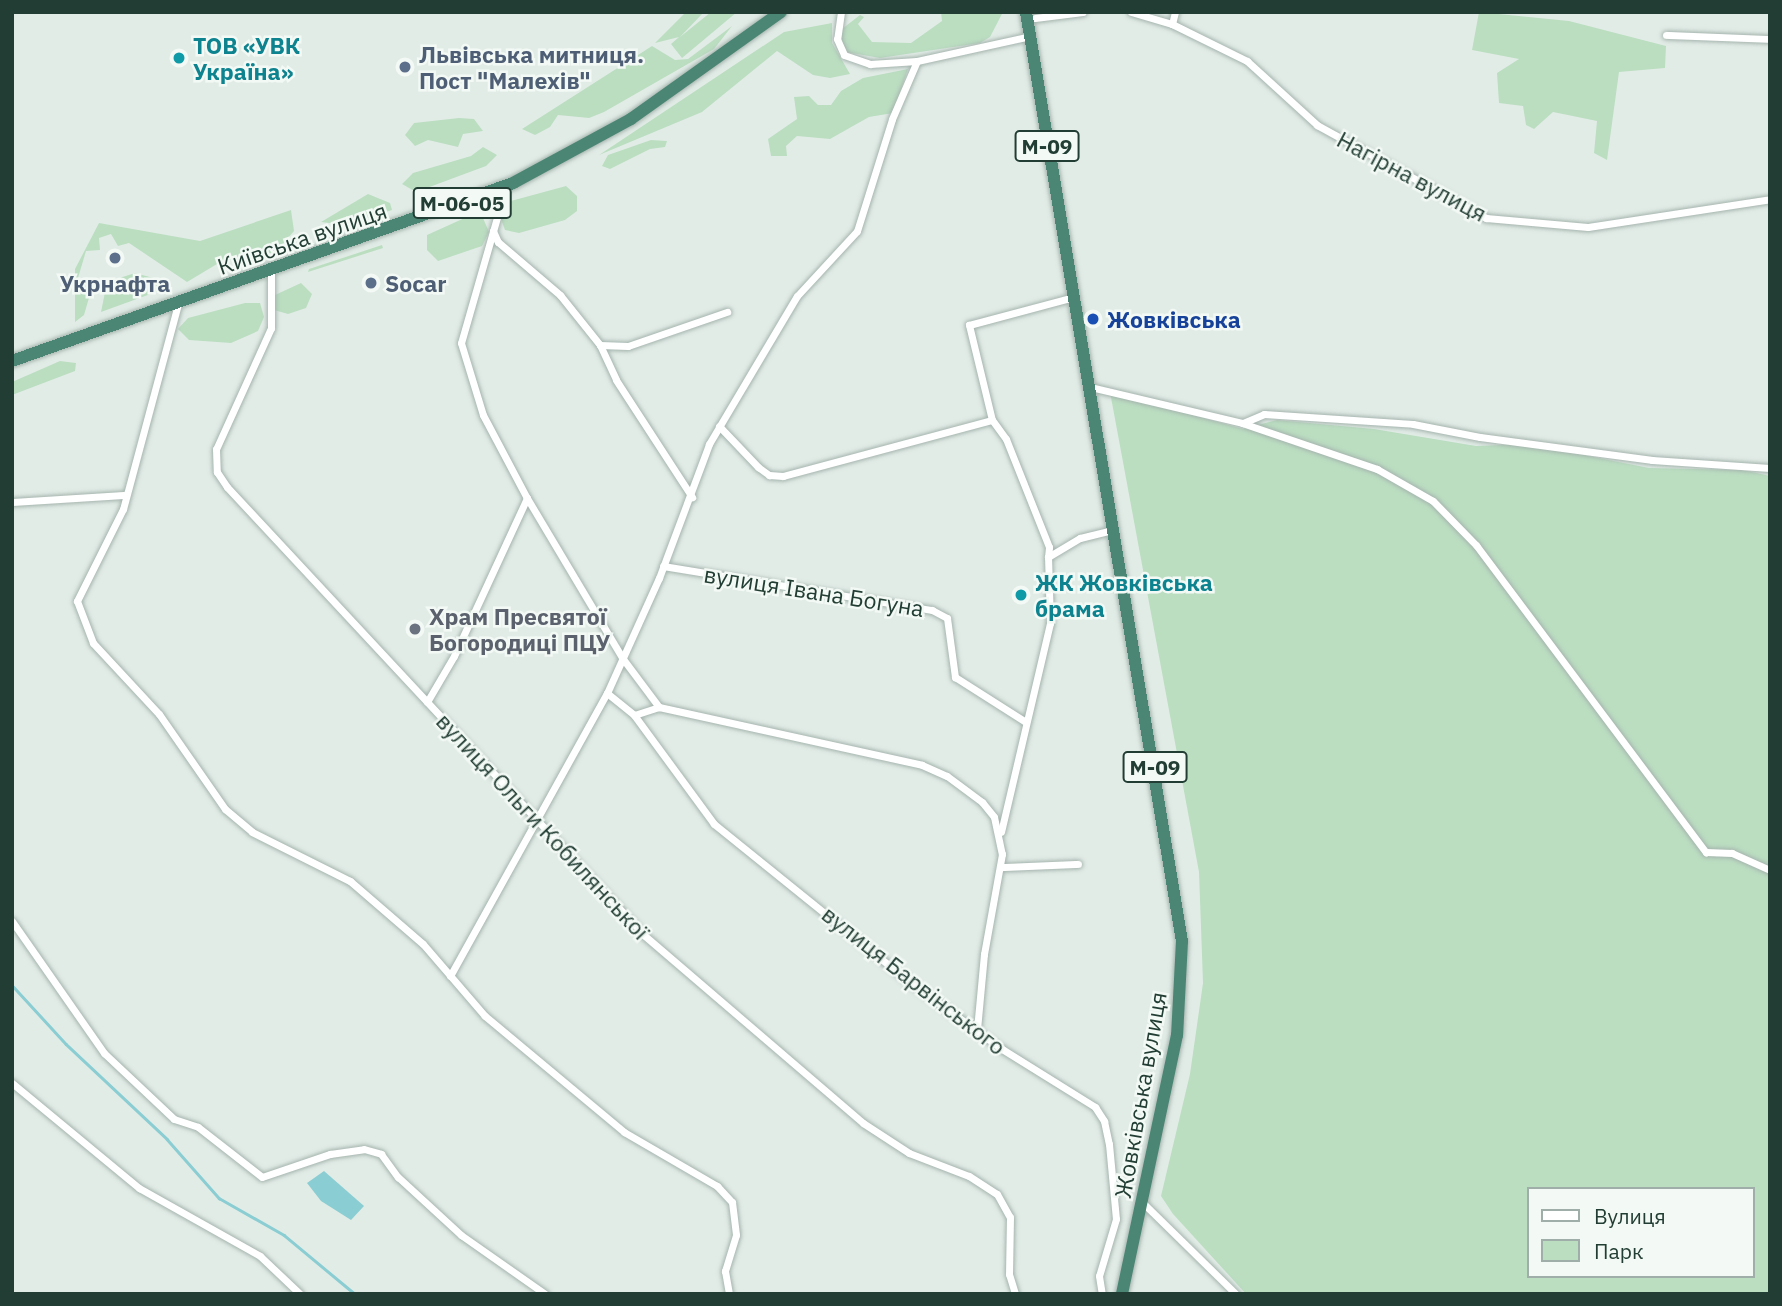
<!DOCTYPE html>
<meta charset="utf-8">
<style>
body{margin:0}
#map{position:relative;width:1782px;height:1306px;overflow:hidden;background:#e2ece7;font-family:"IBM Plex Sans",sans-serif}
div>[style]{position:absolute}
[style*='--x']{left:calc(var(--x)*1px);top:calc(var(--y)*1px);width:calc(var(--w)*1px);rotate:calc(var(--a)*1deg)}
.green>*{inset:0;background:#bbdec1}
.water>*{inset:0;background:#8acdd2}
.stream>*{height:2.5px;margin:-1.25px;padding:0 1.25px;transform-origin:1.25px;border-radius:1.25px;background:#8acdd2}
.roads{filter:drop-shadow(0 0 2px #a5b4ae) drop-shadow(0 0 2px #a5b4ae)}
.minor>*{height:7px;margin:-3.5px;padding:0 3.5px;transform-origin:3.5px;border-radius:3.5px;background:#fff}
.trunk>*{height:12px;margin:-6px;padding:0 6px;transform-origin:6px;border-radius:6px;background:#4a8673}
.dots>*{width:19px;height:19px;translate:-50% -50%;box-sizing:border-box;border:4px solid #f3f9f5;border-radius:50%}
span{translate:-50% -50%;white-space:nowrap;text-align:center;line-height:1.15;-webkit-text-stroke:5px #f3f9f5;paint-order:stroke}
.shield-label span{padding:2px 5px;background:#f3f9f5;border:2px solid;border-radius:5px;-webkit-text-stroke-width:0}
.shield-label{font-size:21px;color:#223e34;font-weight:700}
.culture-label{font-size:23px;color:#0d838f;font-weight:700}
.left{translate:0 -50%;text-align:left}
.service-label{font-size:23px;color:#4e5e75;font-weight:700}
.street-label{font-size:23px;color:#223e34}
.transit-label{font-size:23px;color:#164399;font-weight:700}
.worship-label{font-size:23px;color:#5b616d;font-weight:700}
.frame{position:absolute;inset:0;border:14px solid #223e34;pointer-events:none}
.legend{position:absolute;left:1527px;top:1187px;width:228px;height:91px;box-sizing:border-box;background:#f3f9f5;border:2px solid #9faea8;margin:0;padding:9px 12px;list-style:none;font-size:21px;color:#223e34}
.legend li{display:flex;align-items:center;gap:14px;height:35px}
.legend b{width:35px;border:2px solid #9faea8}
</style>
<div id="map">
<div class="green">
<i style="clip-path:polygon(686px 12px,704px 12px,680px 37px,711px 12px,737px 12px,682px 58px,671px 44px,679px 37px,655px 43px)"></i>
<i style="clip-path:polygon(941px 12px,1003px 12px,990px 37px,980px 43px,880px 58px,846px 52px,841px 41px,842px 29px,860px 15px,864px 17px,858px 24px,872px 42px,911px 43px,942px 21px)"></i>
<i style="clip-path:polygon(1479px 12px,1569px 21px,1666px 46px,1665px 68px,1619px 72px,1607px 160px,1594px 153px,1597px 121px,1553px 112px,1534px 129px,1526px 125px,1523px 106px,1499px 103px,1497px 73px,1519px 59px,1472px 50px)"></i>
<i style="clip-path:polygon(832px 23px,832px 43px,850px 74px,830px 78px,813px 75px,777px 51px,702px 112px,599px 155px,784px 32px)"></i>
<i style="clip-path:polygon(732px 26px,714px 49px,604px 112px,589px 118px,558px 115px,550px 127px,535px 135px,522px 129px,652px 46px,675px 60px,688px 59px)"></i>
<i style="clip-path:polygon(908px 69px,893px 113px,869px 117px,830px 139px,797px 136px,786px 146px,787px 156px,771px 156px,768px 139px,797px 119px,794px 97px,809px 96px,818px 105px,831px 105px,841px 91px,863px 78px)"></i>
<i style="clip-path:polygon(459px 118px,474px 119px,483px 131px,463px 134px,458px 147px,428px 140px,415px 146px,405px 135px,414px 123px)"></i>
<i style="clip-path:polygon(651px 140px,667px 141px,665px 147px,650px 149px,610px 169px,602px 166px,608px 155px)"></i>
<i style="clip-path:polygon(483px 147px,497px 155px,486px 166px,416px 192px,402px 184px,413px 173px,471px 156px)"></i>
<i style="clip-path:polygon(566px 186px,577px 196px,577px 211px,565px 220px,519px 233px,505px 230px,500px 216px,507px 202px)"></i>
<i style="clip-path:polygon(368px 194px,390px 203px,392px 210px,346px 225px,321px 222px)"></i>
<i style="clip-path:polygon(291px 210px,294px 231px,276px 252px,222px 261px,187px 282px,129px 243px,118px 246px,111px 234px,99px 238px,100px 250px,86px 251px,78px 278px,91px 291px,84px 315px,75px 322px,75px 269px,99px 223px,200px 241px)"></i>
<i style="clip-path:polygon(469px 216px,483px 218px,489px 232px,482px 246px,438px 261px,427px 250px,427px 235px)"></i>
<i style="clip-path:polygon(382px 245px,383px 248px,308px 272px,309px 269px)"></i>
<i style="clip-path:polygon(135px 273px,157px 279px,167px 288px,101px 312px,107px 282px)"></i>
<i style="clip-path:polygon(301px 283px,312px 294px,306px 308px,288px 314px,274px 310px,275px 295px)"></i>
<i style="clip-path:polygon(245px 303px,260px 303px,264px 317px,258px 331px,231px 343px,189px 340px,178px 329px,188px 318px)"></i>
<i style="clip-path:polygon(60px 361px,76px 363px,75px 371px,12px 395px,12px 382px)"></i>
<i style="clip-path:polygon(evenodd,1110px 392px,1243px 429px,1277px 420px,1374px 429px,1476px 446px,1528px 444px,1649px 468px,1743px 470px,1770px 476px,1770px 1294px,1246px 1294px,1173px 1214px,1161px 1196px,1190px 1074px,1203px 983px,1199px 872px,1110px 392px,1528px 1189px,1752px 1189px,1752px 1276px,1528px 1276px,1528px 1189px)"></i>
</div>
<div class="water">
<i style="clip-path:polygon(324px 1171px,364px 1206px,351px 1220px,321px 1201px,307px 1183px)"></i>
</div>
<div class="stream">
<i style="--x:12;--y:985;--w:80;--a:47.5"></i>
<i style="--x:66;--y:1044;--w:139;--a:43.2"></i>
<i style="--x:167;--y:1139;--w:79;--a:48.6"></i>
<i style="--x:219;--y:1198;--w:75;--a:29.6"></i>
<i style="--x:284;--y:1235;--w:92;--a:39.7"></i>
</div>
<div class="roads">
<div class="minor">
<i style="--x:841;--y:12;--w:27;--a:98"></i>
<i style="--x:837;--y:39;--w:17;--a:66"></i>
<i style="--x:844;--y:55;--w:28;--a:19"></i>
<i style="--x:870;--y:64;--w:47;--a:-3.7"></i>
<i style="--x:917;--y:61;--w:117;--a:-12.4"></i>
<i style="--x:1131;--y:12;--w:43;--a:16.3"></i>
<i style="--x:1172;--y:24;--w:84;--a:26.3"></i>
<i style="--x:1247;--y:61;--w:95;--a:42.4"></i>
<i style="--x:1317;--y:125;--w:193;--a:28.8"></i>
<i style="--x:1486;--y:218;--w:102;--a:5"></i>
<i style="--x:1588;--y:227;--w:184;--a:-8.7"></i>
<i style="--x:1035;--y:18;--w:48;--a:-7.1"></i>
<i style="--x:1172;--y:24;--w:12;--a:-76"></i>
<i style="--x:1666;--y:35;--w:104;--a:2.2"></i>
<i style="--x:506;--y:186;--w:163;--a:106"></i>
<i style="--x:461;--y:343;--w:75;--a:73"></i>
<i style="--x:483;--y:415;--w:94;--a:62.1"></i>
<i style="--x:527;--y:498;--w:187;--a:59.2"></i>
<i style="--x:623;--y:659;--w:60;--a:53.1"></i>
<i style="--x:659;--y:707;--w:269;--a:12.4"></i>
<i style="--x:922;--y:765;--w:27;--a:24"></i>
<i style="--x:947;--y:776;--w:44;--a:36.6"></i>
<i style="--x:982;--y:802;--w:19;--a:51"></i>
<i style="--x:994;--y:817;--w:38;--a:78"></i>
<i style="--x:1002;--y:854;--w:102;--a:100.2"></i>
<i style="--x:984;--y:954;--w:75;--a:95.3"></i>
<i style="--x:493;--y:231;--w:12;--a:66"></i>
<i style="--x:498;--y:242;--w:82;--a:40.5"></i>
<i style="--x:560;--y:295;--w:64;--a:51.3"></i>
<i style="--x:600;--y:345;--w:38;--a:65"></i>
<i style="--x:616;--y:380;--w:140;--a:57"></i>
<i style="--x:271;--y:271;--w:57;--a:90"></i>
<i style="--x:271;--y:328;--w:133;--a:114.4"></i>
<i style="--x:216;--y:449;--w:23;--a:88"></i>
<i style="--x:217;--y:472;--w:18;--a:56"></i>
<i style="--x:227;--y:487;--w:613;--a:47.05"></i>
<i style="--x:645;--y:936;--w:287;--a:40.6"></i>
<i style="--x:863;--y:1123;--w:55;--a:33.1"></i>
<i style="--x:909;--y:1153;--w:64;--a:21"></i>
<i style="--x:969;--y:1176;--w:33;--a:33"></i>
<i style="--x:997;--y:1194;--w:26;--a:61"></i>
<i style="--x:1010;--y:1217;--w:57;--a:91"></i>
<i style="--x:1009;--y:1274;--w:21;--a:73"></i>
<i style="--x:178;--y:304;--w:212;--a:105"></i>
<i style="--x:123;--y:509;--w:103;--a:116.6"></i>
<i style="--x:77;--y:601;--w:45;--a:69.1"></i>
<i style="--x:93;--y:643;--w:97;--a:47.1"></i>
<i style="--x:159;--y:714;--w:116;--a:55.2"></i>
<i style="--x:225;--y:809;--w:35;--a:40"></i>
<i style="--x:252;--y:832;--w:110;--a:26.6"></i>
<i style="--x:350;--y:881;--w:96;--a:40.8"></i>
<i style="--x:423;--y:944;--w:95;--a:49.3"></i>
<i style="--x:485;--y:1016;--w:181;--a:39.8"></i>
<i style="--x:624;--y:1132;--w:108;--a:30.1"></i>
<i style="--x:717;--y:1186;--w:22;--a:47"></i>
<i style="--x:732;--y:1202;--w:33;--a:83"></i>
<i style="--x:736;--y:1235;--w:38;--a:107"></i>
<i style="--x:725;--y:1271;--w:23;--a:80"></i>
<i style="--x:600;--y:345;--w:28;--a:2"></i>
<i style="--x:628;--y:346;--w:105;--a:-19"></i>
<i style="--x:1090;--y:387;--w:156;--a:13.3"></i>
<i style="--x:1242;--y:423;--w:143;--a:18.8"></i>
<i style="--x:1377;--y:469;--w:64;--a:29.7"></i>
<i style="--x:1433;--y:501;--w:62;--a:45.7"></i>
<i style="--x:1476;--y:545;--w:384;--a:53.2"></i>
<i style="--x:1706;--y:852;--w:26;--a:2"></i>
<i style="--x:1732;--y:853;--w:42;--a:24.1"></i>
<i style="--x:1243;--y:423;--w:23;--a:-23"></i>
<i style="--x:1264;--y:414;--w:149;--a:3.8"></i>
<i style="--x:1413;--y:424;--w:68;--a:11"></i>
<i style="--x:1480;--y:437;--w:174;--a:7.6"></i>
<i style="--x:1652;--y:460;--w:118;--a:3.9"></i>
<i style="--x:719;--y:426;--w:57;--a:46.4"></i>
<i style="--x:758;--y:467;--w:14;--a:36"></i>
<i style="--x:769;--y:475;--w:14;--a:4"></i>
<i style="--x:783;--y:476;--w:216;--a:-15"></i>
<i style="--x:12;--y:502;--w:112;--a:-3.6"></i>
<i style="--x:1048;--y:557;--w:10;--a:-84"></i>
<i style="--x:1049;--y:547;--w:116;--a:-111.7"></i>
<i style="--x:1006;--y:439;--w:24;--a:-126"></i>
<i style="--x:992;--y:420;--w:98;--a:-103.6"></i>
<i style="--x:969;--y:325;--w:109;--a:-14.9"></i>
<i style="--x:663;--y:566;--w:273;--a:9.3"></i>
<i style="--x:932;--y:610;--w:17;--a:28"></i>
<i style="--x:947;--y:618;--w:60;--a:82.3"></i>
<i style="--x:955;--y:677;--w:82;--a:32.5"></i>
<i style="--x:607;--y:693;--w:35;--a:39"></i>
<i style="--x:427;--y:702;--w:53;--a:-59.6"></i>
<i style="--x:454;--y:656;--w:174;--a:-65.2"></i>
<i style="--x:659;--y:707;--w:26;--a:162"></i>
<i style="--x:634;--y:715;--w:135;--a:53.7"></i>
<i style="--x:714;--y:824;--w:258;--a:38.9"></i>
<i style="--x:915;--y:986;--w:107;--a:35.9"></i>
<i style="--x:1002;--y:1049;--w:110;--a:31.9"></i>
<i style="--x:1095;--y:1107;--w:17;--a:57"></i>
<i style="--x:1104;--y:1121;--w:24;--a:78"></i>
<i style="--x:1109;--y:1144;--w:75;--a:84.7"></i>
<i style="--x:1116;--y:1219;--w:59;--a:106.6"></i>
<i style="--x:1099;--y:1276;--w:18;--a:81"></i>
<i style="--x:1001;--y:832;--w:215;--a:-76.8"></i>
<i style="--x:1050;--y:623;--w:66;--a:-91.7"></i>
<i style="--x:1048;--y:557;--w:37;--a:-31"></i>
<i style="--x:1080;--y:538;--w:34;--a:-14"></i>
<i style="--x:1002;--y:867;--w:76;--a:-2.3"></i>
<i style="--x:12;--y:921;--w:161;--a:55.1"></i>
<i style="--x:104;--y:1053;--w:96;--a:43.3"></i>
<i style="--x:174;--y:1119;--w:25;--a:18"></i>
<i style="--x:198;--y:1127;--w:81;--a:38"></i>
<i style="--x:262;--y:1177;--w:72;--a:-18.7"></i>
<i style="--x:330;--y:1154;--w:34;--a:-8"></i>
<i style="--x:364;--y:1149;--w:18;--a:16"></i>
<i style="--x:381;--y:1154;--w:29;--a:54"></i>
<i style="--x:398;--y:1177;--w:86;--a:42.6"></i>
<i style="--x:461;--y:1235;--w:103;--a:35.1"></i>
<i style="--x:450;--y:976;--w:324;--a:-61"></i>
<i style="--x:607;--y:693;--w:126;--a:-65.7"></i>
<i style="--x:659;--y:578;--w:143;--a:-69.5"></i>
<i style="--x:709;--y:444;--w:172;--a:-59.3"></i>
<i style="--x:797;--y:296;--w:88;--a:-47.3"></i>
<i style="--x:857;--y:231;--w:117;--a:-72.6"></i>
<i style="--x:892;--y:119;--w:63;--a:-66.7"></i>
<i style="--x:12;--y:1083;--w:165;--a:39.6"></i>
<i style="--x:139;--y:1188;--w:139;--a:29.3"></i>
<i style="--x:260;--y:1256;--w:55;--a:43.5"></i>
<i style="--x:1143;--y:1203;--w:130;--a:44.4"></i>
</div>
<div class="trunk">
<i style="--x:1026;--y:12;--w:942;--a:80.47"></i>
<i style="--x:1182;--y:941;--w:94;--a:93"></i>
<i style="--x:1177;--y:1035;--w:265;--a:102"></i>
<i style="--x:12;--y:361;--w:532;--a:-19.56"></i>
<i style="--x:513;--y:183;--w:134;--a:-28.5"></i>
<i style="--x:631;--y:119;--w:184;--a:-35.5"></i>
</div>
</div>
<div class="dots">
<i style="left:179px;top:58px;background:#0f9aa8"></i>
<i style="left:405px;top:67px;background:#5c6f8a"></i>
<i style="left:115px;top:258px;background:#5c6f8a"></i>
<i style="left:371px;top:283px;background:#5c6f8a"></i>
<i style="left:1093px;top:319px;background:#1a4fb4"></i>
<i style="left:1021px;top:595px;background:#0f9aa8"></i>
<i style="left:415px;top:629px;background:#6b7280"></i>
</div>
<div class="shield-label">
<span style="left:1047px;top:146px">М-09</span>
<span style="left:462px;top:203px">М-06-05</span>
<span style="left:1155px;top:767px">М-09</span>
</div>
<div class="culture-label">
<span class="left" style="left:193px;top:58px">ТОВ «УВК<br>Україна»</span>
<span class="left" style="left:1035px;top:595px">ЖК Жовківська<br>брама</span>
</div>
<div class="service-label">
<span class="left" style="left:419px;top:67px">Львівська митниця.<br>Пост "Малехів"</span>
<span style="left:115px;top:283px">Укрнафта</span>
<span class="left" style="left:385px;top:283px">Socar</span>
</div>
<div class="street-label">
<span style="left:1412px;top:176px;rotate:28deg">Нагірна вулиця</span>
<span style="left:302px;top:238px;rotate:-19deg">Київська вулиця</span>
<span style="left:814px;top:591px;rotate:9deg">вулиця Івана Богуна</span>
<span style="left:543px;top:826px;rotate:47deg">вулиця Ольги Кобилянської</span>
<span style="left:914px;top:980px;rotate:38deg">вулиця Барвінського</span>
<span style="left:1140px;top:1095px;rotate:-80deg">Жовківська вулиця</span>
</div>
<div class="transit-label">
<span class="left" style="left:1107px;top:319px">Жовківська</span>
</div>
<div class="worship-label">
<span class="left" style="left:429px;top:629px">Храм Пресвятої<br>Богородиці ПЦУ</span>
</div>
<div class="frame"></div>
<ul class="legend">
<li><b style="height:9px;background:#fff"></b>Вулиця</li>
<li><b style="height:19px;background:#bbdec1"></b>Парк</li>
</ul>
</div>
